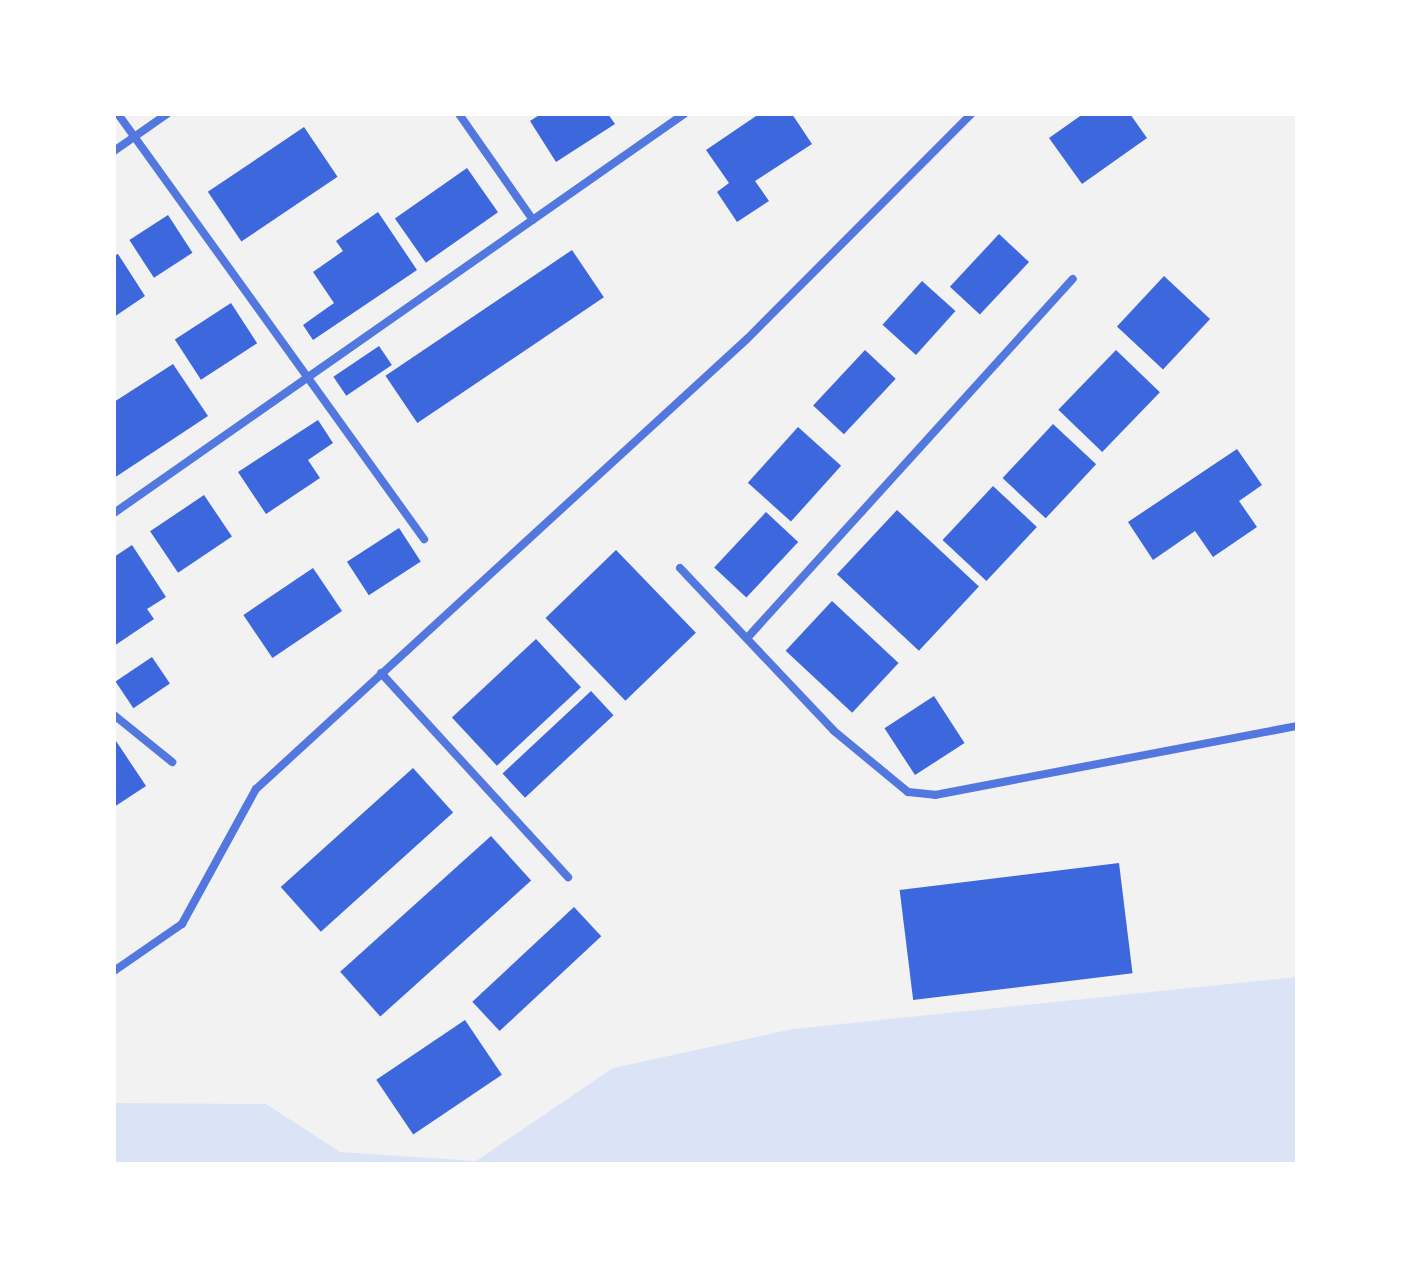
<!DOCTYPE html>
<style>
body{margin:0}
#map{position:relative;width:1411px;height:1278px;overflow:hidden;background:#f2f2f2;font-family:"Space Grotesk",sans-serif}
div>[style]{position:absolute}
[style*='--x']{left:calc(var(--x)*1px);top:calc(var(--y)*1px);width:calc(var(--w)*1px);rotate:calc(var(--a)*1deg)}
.green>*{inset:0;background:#dbe4f7}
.building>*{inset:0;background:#3d67dc;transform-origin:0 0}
.minor>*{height:8px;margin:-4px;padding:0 4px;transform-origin:4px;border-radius:4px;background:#5277de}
span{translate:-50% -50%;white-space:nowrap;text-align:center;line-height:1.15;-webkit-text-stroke:6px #fff;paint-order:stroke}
.frame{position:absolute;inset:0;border:116px solid #fff;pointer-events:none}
</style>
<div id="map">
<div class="green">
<i style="clip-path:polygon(1297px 977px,1297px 1164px,114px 1164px,114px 1103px,266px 1104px,340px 1152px,476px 1161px,613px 1068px,793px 1029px)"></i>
</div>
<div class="building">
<i style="clip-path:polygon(541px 114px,608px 114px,615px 124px,556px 162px,530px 121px)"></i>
<i style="clip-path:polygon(759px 114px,792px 114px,812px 144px,755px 181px,769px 201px,737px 222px,717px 192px,729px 183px,706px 150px)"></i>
<i style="clip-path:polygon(1083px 114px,1130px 114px,1147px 138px,1082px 184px,1049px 138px)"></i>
<i style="left:304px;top:127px;width:60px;height:116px;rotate:56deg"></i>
<i style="left:467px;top:168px;width:54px;height:88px;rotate:55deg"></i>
<i style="clip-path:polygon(378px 212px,417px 270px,313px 340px,303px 325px,334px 303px,313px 272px,343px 251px,336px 241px)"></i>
<i style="left:168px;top:215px;width:45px;height:46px;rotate:57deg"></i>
<i style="left:999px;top:234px;width:41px;height:72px;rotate:43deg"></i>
<i style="left:572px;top:250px;width:57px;height:225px;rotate:56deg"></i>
<i style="clip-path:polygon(118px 254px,145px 296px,114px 317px,114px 256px)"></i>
<i style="left:1164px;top:276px;width:63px;height:69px;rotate:43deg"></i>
<i style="left:922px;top:281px;width:45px;height:59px;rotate:42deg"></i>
<i style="left:231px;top:303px;width:48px;height:67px;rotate:57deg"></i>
<i style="left:379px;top:346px;width:23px;height:55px;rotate:56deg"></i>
<i style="left:865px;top:350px;width:42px;height:76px;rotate:43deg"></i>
<i style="left:1116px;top:350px;width:61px;height:83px;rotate:44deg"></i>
<i style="clip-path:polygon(173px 364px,208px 416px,114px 478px,114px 402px)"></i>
<i style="clip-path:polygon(318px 420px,333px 443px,308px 460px,320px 478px,266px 514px,238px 472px)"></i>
<i style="left:1053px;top:424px;width:59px;height:74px;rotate:43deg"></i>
<i style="left:798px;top:427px;width:58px;height:75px;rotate:42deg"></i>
<i style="clip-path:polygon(1237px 449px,1262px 485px,1239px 501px,1257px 527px,1213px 557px,1195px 531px,1153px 560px,1128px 522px)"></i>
<i style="left:993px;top:486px;width:60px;height:74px;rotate:43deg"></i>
<i style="left:204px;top:495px;width:50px;height:65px;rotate:56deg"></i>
<i style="left:897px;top:510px;width:112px;height:88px;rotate:43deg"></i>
<i style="left:766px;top:512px;width:44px;height:76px;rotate:43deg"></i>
<i style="left:399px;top:528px;width:40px;height:62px;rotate:57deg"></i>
<i style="clip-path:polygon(132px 545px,166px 597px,147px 609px,154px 619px,114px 646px,114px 557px)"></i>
<i style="left:616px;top:550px;width:115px;height:98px;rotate:46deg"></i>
<i style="left:313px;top:568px;width:52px;height:84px;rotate:56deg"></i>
<i style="left:832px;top:601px;width:91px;height:68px;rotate:43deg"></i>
<i style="left:536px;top:639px;width:66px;height:115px;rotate:47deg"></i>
<i style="left:152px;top:657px;width:32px;height:44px;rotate:56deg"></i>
<i style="left:591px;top:691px;width:33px;height:121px;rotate:47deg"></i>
<i style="left:934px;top:696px;width:56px;height:59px;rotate:57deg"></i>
<i style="clip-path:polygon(116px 741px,146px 786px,114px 807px,114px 743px)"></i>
<i style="left:413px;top:768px;width:60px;height:178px;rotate:48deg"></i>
<i style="left:491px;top:836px;width:60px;height:203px;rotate:48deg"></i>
<i style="left:1119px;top:863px;width:111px;height:221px;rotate:83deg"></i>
<i style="left:574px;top:907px;width:40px;height:139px;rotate:47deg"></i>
<i style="left:465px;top:1020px;width:66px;height:107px;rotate:56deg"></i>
</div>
<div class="minor">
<i style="--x:118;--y:114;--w:524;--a:54.25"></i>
<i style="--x:459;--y:114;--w:129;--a:55.1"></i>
<i style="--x:114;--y:151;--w:65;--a:-34.9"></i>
<i style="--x:114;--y:513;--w:696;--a:-34.99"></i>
<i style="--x:680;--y:568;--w:224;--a:46.6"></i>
<i style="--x:834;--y:731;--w:96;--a:39.5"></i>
<i style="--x:908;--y:792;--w:27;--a:6"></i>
<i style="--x:935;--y:795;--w:369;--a:-10.8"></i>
<i style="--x:749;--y:636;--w:482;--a:-47.8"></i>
<i style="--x:381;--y:673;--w:277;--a:47.5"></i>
<i style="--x:114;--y:715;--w:75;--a:39"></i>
<i style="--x:114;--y:971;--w:83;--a:-34.7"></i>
<i style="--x:182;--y:924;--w:154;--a:-61.3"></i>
<i style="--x:256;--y:789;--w:666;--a:-42.51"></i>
<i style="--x:747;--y:339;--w:317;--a:-45.1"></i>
</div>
<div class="frame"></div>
</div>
